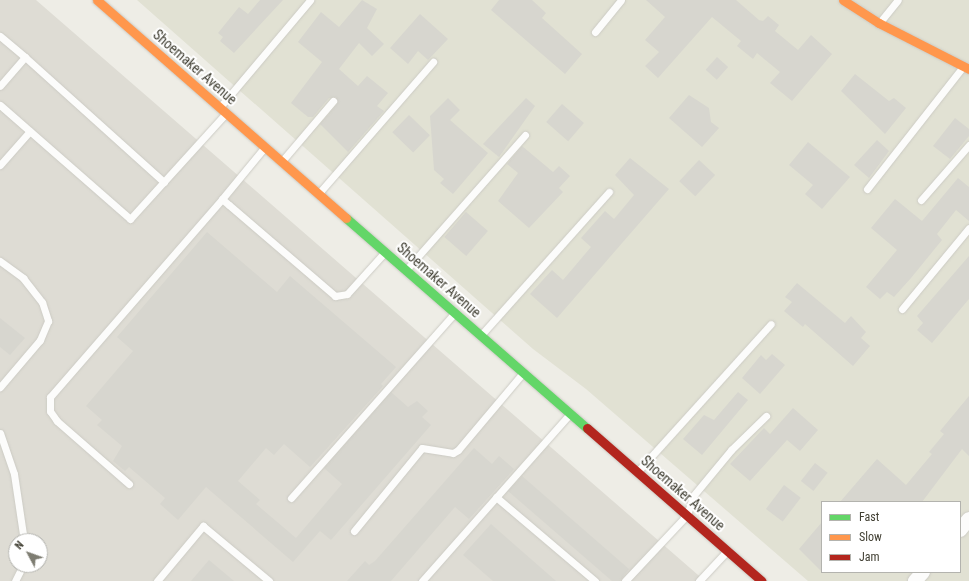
<!DOCTYPE html>
<style>
body{margin:0}
#map{position:relative;width:969px;height:581px;overflow:hidden;background:#eeede6;font-family:"Roboto Condensed",sans-serif}
div>[style]{position:absolute}
[style*='--x']{left:calc(var(--x)*1px);top:calc(var(--y)*1px);width:calc(var(--w)*1px);rotate:calc(var(--a)*1deg)}
.residential>*{inset:0;background:#e1e1d3}
.industrial>*{inset:0;background:#dedcd4}
.building>*{inset:0;background:#d7d6cf;transform-origin:0 0}
.roads{filter:drop-shadow(0 0 1px #cccbc4) drop-shadow(0 0 1px #cccbc4)}
.lane>*{height:7px;margin:-3.5px;padding:0 3.5px;transform-origin:3.5px;border-radius:3.5px;background:#fcfcfb}
.street>*{height:14px;margin:-7px;padding:0 7px;transform-origin:7px;border-radius:7px;background:#fcfcfb}
.fast>*{height:9px;margin:-4.5px;padding:0 4.5px;transform-origin:4.5px;border-radius:4.5px;background:#63d668}
.slow>*{height:9px;margin:-4.5px;padding:0 4.5px;transform-origin:4.5px;border-radius:4.5px;background:#ff974d}
.jam>*{height:9px;margin:-4.5px;padding:0 4.5px;transform-origin:4.5px;border-radius:4.5px;background:#b3261e}
span{translate:-50% -50%;white-space:nowrap;text-align:center;line-height:1.15;-webkit-text-stroke:4px #fff;paint-order:stroke}
.street-label{font-size:14px;color:#424034}
.legend{position:absolute;left:821px;top:501px;width:140px;height:72px;box-sizing:border-box;background:#fff;border:1px solid #b3b3ae;margin:0;padding:5px 7px;list-style:none;font-size:12px;color:#424034}
.legend li{display:flex;align-items:center;gap:8px;height:20px}
.legend b{width:20px;border:1px solid #b3b3ae}
.north{position:absolute;left:8px;top:533px;width:40px;height:40px;box-sizing:border-box;background:#fff;border:1px solid #b3b3ae;border-radius:50%;rotate:311deg;font-size:11px;font-weight:700;line-height:16px;text-align:center;color:#424034}
.north::after{content:'';display:block;margin:auto;width:14px;height:18px;background:#7e7d72;clip-path:polygon(50% 0,100% 100%,50% 72%,0 100%)}
</style>
<div id="map">
<div class="residential">
<i style="clip-path:polygon(evenodd,137px 0,969px 0,969px 581px,808px 581px,586px 389px,533px 349px,137px 0,822px 502px,960px 502px,960px 572px,822px 572px,822px 502px)"></i>
</div>
<div class="industrial">
<i style="clip-path:polygon(evenodd,0 0,36px 0,705px 581px,0 581px,0 0,16px 541px,40px 541px,40px 565px,16px 565px,16px 541px)"></i>
</div>
<div class="building">
<i style="clip-path:polygon(260px 0,283px 0,234px 53px,220px 41px,223px 37px,218px 33px,239px 7px,248px 14px)"></i>
<i style="clip-path:polygon(362px 0,377px 9px,367px 28px,384px 44px,372px 56px,359px 43px,339px 69px,358px 86px,367px 76px,388px 93px,377px 106px,384px 111px,348px 152px,320px 124px,337px 104px,336px 97px,329px 98px,313px 117px,308px 117px,291px 103px,322px 62px,298px 42px,321px 12px,339px 27px)"></i>
<i style="clip-path:polygon(499px 0,532px 0,546px 13px,542px 18px,582px 54px,565px 74px,491px 10px)"></i>
<i style="clip-path:polygon(646px 0,736px 0,759px 20px,763px 21px,768px 16px,779px 25px,775px 31px,798px 50px,811px 35px,832px 54px,792px 101px,770px 83px,780px 72px,757px 53px,753px 59px,737px 46px,741px 41px,712px 17px,658px 78px,645px 66px,659px 52px,645px 40px,665px 17px)"></i>
<i style="clip-path:polygon(420px 14px,448px 39px,428px 60px,418px 51px,408px 64px,390px 48px)"></i>
<i style="left:717px;top:57px;width:15px;height:17px;rotate:42deg"></i>
<i style="clip-path:polygon(855px 74px,889px 101px,894px 98px,906px 108px,885px 134px,841px 91px)"></i>
<i style="clip-path:polygon(689px 95px,709px 108px,711px 122px,719px 128px,702px 147px,669px 118px)"></i>
<i style="clip-path:polygon(448px 98px,460px 110px,450px 120px,488px 153px,453px 194px,440px 183px,444px 179px,434px 170px,430px 116px)"></i>
<i style="clip-path:polygon(526px 98px,535px 106px,499px 157px,483px 144px)"></i>
<i style="left:562px;top:104px;width:29px;height:24px;rotate:41deg"></i>
<i style="left:409px;top:115px;width:29px;height:24px;rotate:44deg"></i>
<i style="clip-path:polygon(955px 118px,969px 129px,969px 136px,950px 159px,933px 146px)"></i>
<i style="clip-path:polygon(877px 140px,889px 151px,869px 178px,854px 165px)"></i>
<i style="clip-path:polygon(808px 142px,850px 177px,822px 209px,805px 194px,813px 185px,789px 165px)"></i>
<i style="clip-path:polygon(522px 146px,553px 172px,559px 166px,570px 176px,559px 188px,563px 192px,529px 228px,498px 201px,518px 173px,507px 164px)"></i>
<i style="clip-path:polygon(630px 158px,669px 189px,557px 318px,530px 294px,552px 270px,563px 280px,591px 247px,581px 238px,605px 211px,614px 219px,634px 195px,615px 175px)"></i>
<i style="left:699px;top:160px;width:22px;height:29px;rotate:43deg"></i>
<i style="clip-path:polygon(958px 178px,969px 187px,969px 221px,956px 210px,937px 234px,942px 240px,911px 278px,894px 297px,887px 292px,880px 299px,866px 287px,897px 250px,871px 228px,895px 199px,922px 221px)"></i>
<i style="left:466px;top:212px;width:29px;height:33px;rotate:41deg"></i>
<i style="clip-path:polygon(207px 232px,277px 292px,290px 276px,396px 367px,381px 384px,383px 386px,310px 467px,284px 444px,274px 455px,266px 448px,238px 481px,260px 500px,256px 504px,296px 538px,342px 484px,324px 468px,391px 392px,408px 407px,417px 401px,428px 411px,422px 417px,431px 425px,331px 540px,320px 531px,293px 562px,206px 487px,178px 520px,160px 504px,165px 498px,129px 467px,125px 471px,113px 461px,122px 446px,97px 425px,102px 420px,86px 406px,133px 351px,117px 337px)"></i>
<i style="clip-path:polygon(969px 256px,969px 299px,932px 343px,917px 330px,923px 323px,917px 316px)"></i>
<i style="clip-path:polygon(797px 283px,845px 323px,851px 316px,866px 332px,861px 338px,870px 346px,853px 366px,805px 324px,803px 327px,784px 311px,792px 302px,785px 297px)"></i>
<i style="clip-path:polygon(0 318px,25px 338px,10px 355px,0 347px)"></i>
<i style="clip-path:polygon(772px 354px,785px 365px,760px 394px,742px 378px,761px 355px,766px 360px)"></i>
<i style="clip-path:polygon(738px 392px,748px 400px,702px 455px,683px 439px,704px 415px,714px 420px)"></i>
<i style="clip-path:polygon(969px 396px,969px 456px,962px 449px,922px 502px,840px 502px,877px 459px,906px 485px,932px 454px,929px 452px,944px 434px,940px 431px)"></i>
<i style="clip-path:polygon(793px 408px,818px 430px,800px 451px,787px 440px,750px 481px,730px 464px,764px 428px,770px 434px)"></i>
<i style="clip-path:polygon(474px 448px,492px 464px,499px 456px,514px 469px,469px 519px,455px 507px,391px 581px,347px 581px,365px 561px,369px 565px,375px 561px)"></i>
<i style="left:815px;top:463px;width:16px;height:23px;rotate:38deg"></i>
<i style="clip-path:polygon(522px 476px,629px 569px,620px 581px,612px 581px,508px 491px)"></i>
<i style="left:784px;top:485px;width:21px;height:30px;rotate:37deg"></i>
<i style="clip-path:polygon(822px 522px,822px 572px,799px 549px)"></i>
<i style="clip-path:polygon(491px 524px,556px 581px,493px 581px,463px 555px)"></i>
<i style="clip-path:polygon(209px 560px,234px 581px,191px 581px)"></i>
</div>
<div class="roads">
<div class="lane">
<i style="--x:880;--y:22;--w:28;--a:-51"></i>
<i style="--x:595;--y:32;--w:41;--a:-50.9"></i>
<i style="--x:0;--y:36;--w:33;--a:40"></i>
<i style="--x:25;--y:57;--w:38;--a:131"></i>
<i style="--x:25;--y:57;--w:187;--a:42"></i>
<i style="--x:0;--y:105;--w:173;--a:41.2"></i>
<i style="--x:130;--y:219;--w:143;--a:-47.8"></i>
<i style="--x:220;--y:107;--w:140;--a:-49.9"></i>
<i style="--x:264;--y:148;--w:66;--a:129.5"></i>
<i style="--x:222;--y:199;--w:9;--a:41"></i>
<i style="--x:229;--y:205;--w:140;--a:40.6"></i>
<i style="--x:335;--y:296;--w:12;--a:-9"></i>
<i style="--x:347;--y:294;--w:55;--a:-47.9"></i>
<i style="--x:282;--y:161;--w:79;--a:-49.6"></i>
<i style="--x:0;--y:165;--w:45;--a:-48.6"></i>
<i style="--x:867;--y:189;--w:154;--a:-51.9"></i>
<i style="--x:319;--y:193;--w:174;--a:-49"></i>
<i style="--x:921;--y:200;--w:73;--a:-48.9"></i>
<i style="--x:0;--y:261;--w:29;--a:36"></i>
<i style="--x:23;--y:278;--w:31;--a:52"></i>
<i style="--x:42;--y:302;--w:20;--a:72"></i>
<i style="--x:48;--y:321;--w:21;--a:113"></i>
<i style="--x:40;--y:340;--w:62;--a:130.4"></i>
<i style="--x:406;--y:270;--w:180;--a:-48.6"></i>
<i style="--x:902;--y:309;--w:105;--a:-50.4"></i>
<i style="--x:481;--y:335;--w:192;--a:-48.2"></i>
<i style="--x:0;--y:433;--w:43;--a:71.1"></i>
<i style="--x:14;--y:474;--w:68;--a:81.5"></i>
<i style="--x:638;--y:471;--w:198;--a:-47.9"></i>
<i style="--x:129;--y:484;--w:96;--a:-138.8"></i>
<i style="--x:57;--y:421;--w:12;--a:-125"></i>
<i style="--x:50;--y:411;--w:14;--a:-90"></i>
<i style="--x:50;--y:397;--w:262;--a:-49"></i>
<i style="--x:496;--y:497;--w:130;--a:40.3"></i>
<i style="--x:291;--y:498;--w:246;--a:-48.5"></i>
<i style="--x:354;--y:531;--w:107;--a:-50.7"></i>
<i style="--x:422;--y:448;--w:31;--a:9"></i>
<i style="--x:453;--y:453;--w:6;--a:-31"></i>
<i style="--x:458;--y:450;--w:99;--a:-49.9"></i>
<i style="--x:15;--y:581;--w:18;--a:-63"></i>
<i style="--x:157;--y:581;--w:72;--a:-50.1"></i>
<i style="--x:203;--y:526;--w:86;--a:39.8"></i>
<i style="--x:422;--y:581;--w:222;--a:-48.5"></i>
<i style="--x:625;--y:581;--w:91;--a:-46.8"></i>
<i style="--x:687;--y:515;--w:20;--a:-72"></i>
<i style="--x:693;--y:496;--w:60;--a:-50.4"></i>
<i style="--x:731;--y:450;--w:49;--a:-44.2"></i>
<i style="--x:699;--y:581;--w:40;--a:-47"></i>
</div>
<div class="street">
<i style="--x:960;--y:530;--w:14;--a:-51"></i>
<i style="--x:915;--y:581;--w:12;--a:-48"></i>
</div>
<div class="fast">
<i style="--x:346;--y:218;--w:320;--a:41.1"></i>
</div>
<div class="slow">
<i style="--x:97;--y:0;--w:331;--a:41.2"></i>
<i style="--x:843;--y:0;--w:43;--a:32.6"></i>
<i style="--x:879;--y:23;--w:101;--a:27.1"></i>
</div>
<div class="jam">
<i style="--x:587;--y:428;--w:232;--a:41.2"></i>
</div>
</div>
<div class="street-label">
<span style="left:195px;top:67px;rotate:41deg">Shoemaker Avenue</span>
<span style="left:439px;top:280px;rotate:41deg">Shoemaker Avenue</span>
<span style="left:683px;top:493px;rotate:41deg">Shoemaker Avenue</span>
</div>
<ul class="legend">
<li><b style="height:5px;background:#63d668"></b>Fast</li>
<li><b style="height:5px;background:#ff974d"></b>Slow</li>
<li><b style="height:5px;background:#b3261e"></b>Jam</li>
</ul>
<div class="north">N</div>
</div>
